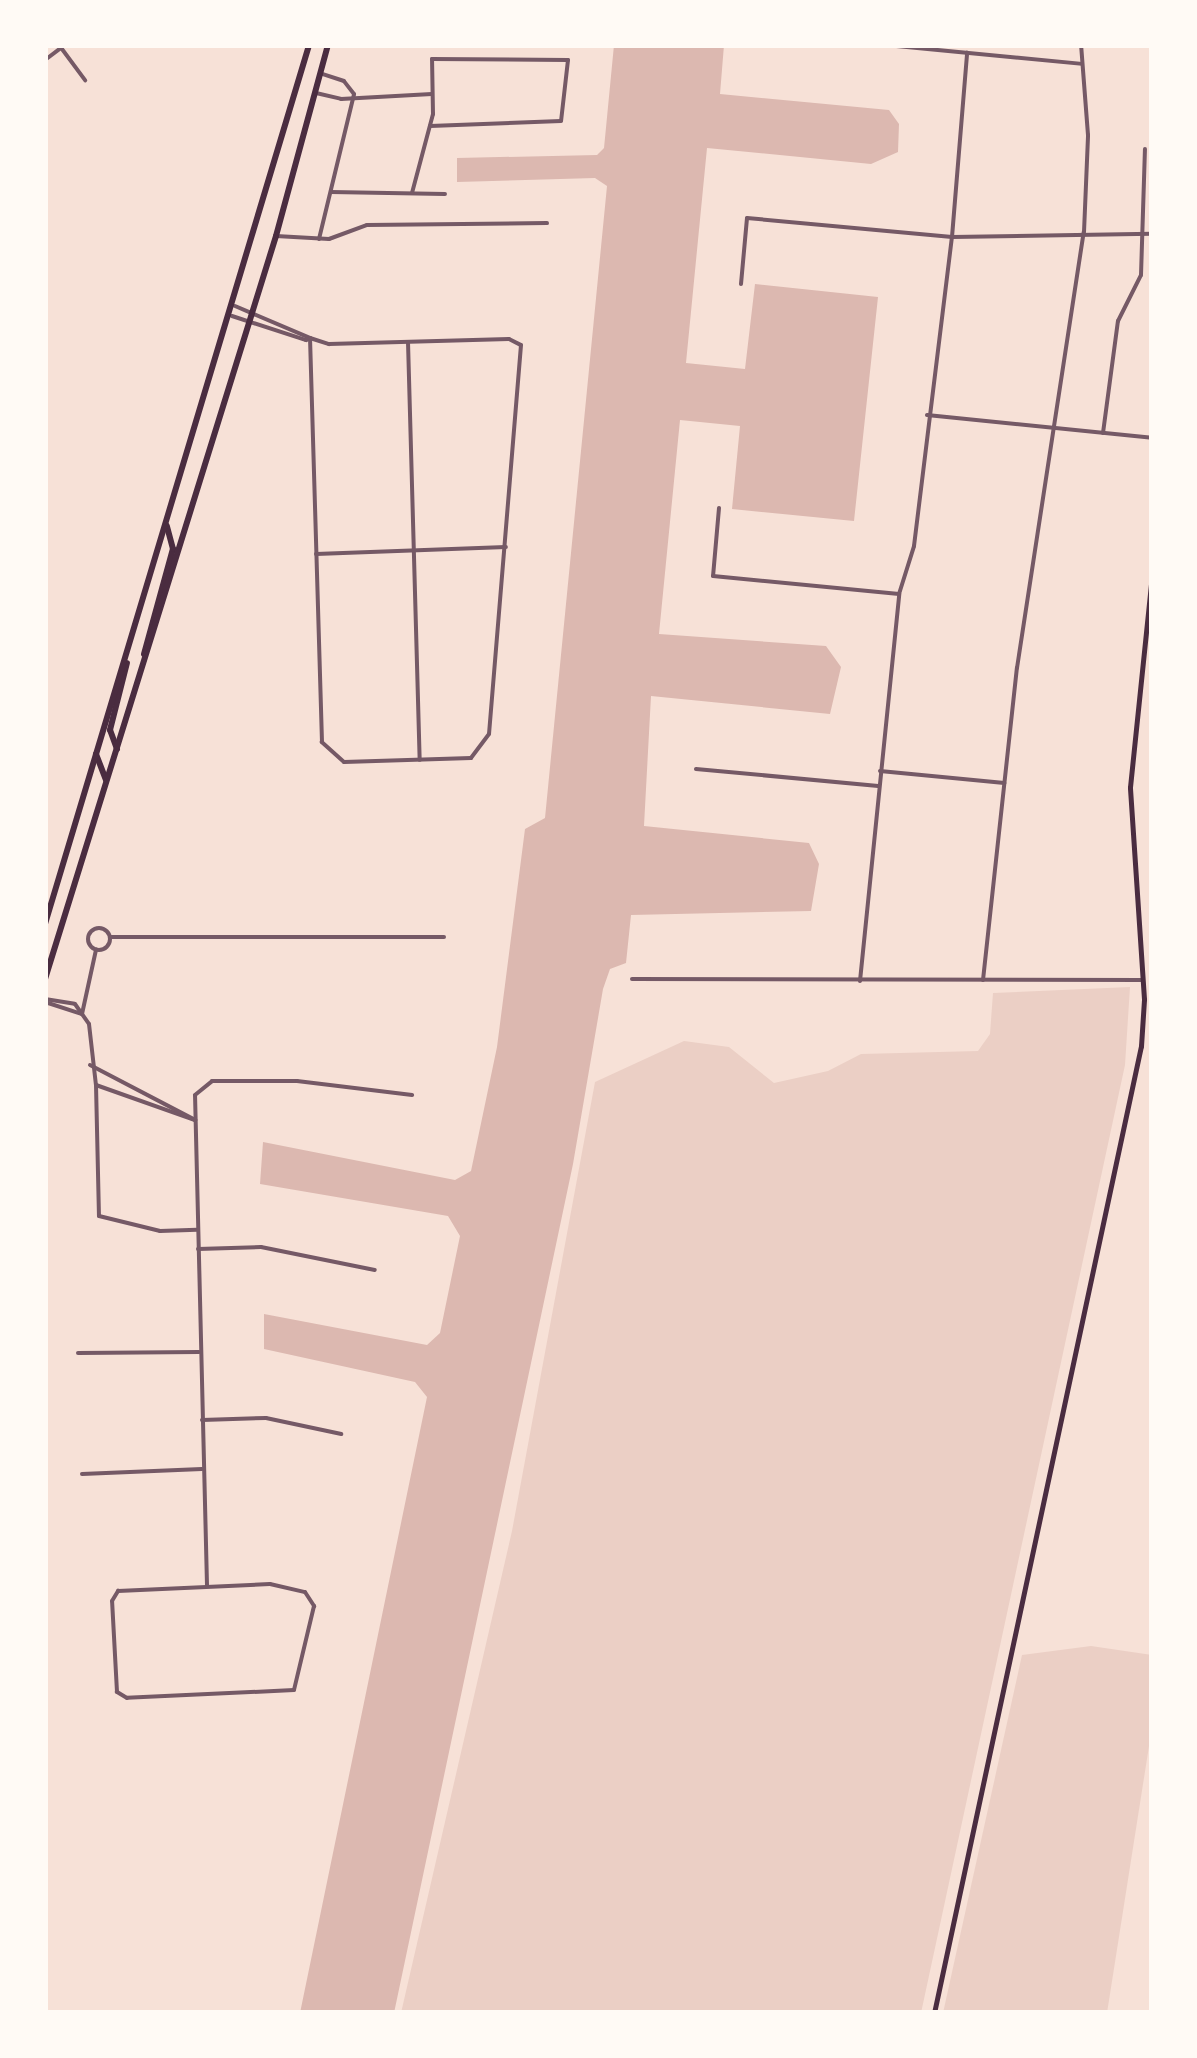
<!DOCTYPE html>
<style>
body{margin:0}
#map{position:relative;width:1197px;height:2058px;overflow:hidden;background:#f7e1d7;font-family:Inter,sans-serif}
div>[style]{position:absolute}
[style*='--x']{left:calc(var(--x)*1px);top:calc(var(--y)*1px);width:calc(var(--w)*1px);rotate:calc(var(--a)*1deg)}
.green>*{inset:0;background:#ebcfc5}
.water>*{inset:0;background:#dcb8b0}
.minor>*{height:4px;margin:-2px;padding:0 2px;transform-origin:2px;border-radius:2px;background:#755966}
.minor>.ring{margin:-2px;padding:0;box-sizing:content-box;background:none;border:4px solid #755966;border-radius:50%}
.secondary>*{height:5px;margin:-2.5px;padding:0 2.5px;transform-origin:2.5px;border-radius:2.5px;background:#4a2c40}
.primary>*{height:6px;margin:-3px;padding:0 3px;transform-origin:3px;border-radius:3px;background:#4a2c40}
span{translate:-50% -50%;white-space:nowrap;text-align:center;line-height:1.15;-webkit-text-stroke:8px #fffaf5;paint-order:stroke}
.frame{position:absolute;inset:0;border:48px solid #fffaf5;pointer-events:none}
</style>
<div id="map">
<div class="green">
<i style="clip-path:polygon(1130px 987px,1125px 1065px,921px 2013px,401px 2013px,512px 1531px,595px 1082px,684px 1041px,729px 1047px,774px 1083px,828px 1071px,861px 1054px,978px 1051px,990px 1034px,993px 993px)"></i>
<i style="clip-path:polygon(1091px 1646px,1152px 1655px,1152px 1727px,1107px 2013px,943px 2013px,1022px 1655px)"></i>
</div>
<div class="water">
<i style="clip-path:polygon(614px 45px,724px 45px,720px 94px,889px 110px,899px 124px,898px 152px,871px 164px,707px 148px,686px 363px,745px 369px,755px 284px,878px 297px,854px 521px,732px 509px,740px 426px,680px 420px,659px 634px,826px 646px,841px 667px,830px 714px,651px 696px,644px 826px,809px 843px,819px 864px,811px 911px,631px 915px,626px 963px,610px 969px,603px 989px,573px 1164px,394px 2013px,300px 2013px,427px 1397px,415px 1382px,264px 1349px,264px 1314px,427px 1345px,440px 1333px,460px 1236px,448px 1216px,260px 1184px,263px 1142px,455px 1180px,471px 1171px,497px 1047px,525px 829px,545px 818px,607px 186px,595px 178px,457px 182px,457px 158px,597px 155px,604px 148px)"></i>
</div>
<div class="minor">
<i style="--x:59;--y:45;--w:44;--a:53.4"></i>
<i style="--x:886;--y:45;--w:197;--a:5.5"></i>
<i style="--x:45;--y:60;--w:20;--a:-37"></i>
<i style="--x:316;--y:93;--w:26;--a:13"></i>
<i style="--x:341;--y:99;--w:91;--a:-3.1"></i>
<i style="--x:331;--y:192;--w:114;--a:1"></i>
<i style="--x:412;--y:193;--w:82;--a:-75.1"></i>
<i style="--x:433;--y:114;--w:55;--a:-91"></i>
<i style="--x:432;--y:59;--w:136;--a:0.4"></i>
<i style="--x:568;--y:60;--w:61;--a:96.5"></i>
<i style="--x:561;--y:121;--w:131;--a:177.8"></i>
<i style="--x:276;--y:236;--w:53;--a:3.2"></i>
<i style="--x:329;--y:239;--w:40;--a:-20.2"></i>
<i style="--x:367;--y:225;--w:180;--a:-0.6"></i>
<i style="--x:319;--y:239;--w:149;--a:-76.4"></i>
<i style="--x:354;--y:94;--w:16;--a:-128"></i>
<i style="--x:344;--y:81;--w:23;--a:-162"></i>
<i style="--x:741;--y:284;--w:66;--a:-84.8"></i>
<i style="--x:747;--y:218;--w:206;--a:5.3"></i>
<i style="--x:952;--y:237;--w:200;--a:-0.9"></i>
<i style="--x:235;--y:306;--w:82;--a:23.1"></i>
<i style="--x:232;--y:316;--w:78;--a:18"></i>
<i style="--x:306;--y:340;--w:4;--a:-27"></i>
<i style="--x:310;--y:338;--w:20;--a:18"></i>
<i style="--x:329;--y:344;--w:180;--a:-1.6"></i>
<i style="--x:509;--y:339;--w:13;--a:27"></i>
<i style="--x:521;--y:345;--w:390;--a:94.7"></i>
<i style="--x:489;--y:734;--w:30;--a:127"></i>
<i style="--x:471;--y:758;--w:127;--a:178.2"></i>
<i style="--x:344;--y:762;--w:30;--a:-138"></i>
<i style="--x:322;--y:742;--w:404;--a:-91.7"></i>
<i style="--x:408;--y:342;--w:418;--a:88.4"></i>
<i style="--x:927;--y:415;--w:226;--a:5.8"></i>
<i style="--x:1103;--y:433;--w:113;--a:-82.4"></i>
<i style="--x:1118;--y:321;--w:51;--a:-63.4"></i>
<i style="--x:1141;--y:275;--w:126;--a:-88.2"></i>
<i style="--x:719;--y:508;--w:68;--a:95"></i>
<i style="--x:713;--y:576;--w:187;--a:5.5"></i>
<i style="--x:316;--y:554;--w:190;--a:-2.1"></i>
<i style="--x:696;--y:769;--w:183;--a:5.3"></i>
<i style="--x:880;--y:771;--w:125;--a:5.5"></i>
<i class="ring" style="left:88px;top:928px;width:18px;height:18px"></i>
<i style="--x:110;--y:937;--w:334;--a:0"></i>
<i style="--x:632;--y:979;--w:511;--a:0.11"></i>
<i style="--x:983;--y:980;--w:314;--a:-83.8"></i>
<i style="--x:1017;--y:668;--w:441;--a:-81.3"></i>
<i style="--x:1084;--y:232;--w:97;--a:-87.6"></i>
<i style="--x:1088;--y:135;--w:90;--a:-94.4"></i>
<i style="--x:860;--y:981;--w:389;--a:-84.2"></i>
<i style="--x:899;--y:594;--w:50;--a:-72.6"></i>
<i style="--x:914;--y:546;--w:311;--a:-83"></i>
<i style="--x:952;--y:237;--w:185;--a:-85.3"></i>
<i style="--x:45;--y:999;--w:30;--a:9"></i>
<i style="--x:75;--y:1004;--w:24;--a:55"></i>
<i style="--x:89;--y:1024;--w:61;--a:83.5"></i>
<i style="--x:96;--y:1085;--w:105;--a:19.5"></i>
<i style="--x:45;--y:1002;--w:39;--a:18"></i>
<i style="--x:82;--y:1014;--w:66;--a:-77.7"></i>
<i style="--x:90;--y:1065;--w:119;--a:27.6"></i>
<i style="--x:96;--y:1085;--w:131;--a:88.7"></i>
<i style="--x:99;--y:1216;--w:63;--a:13.8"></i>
<i style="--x:160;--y:1231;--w:37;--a:-2"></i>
<i style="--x:198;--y:1249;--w:63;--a:-1.8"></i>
<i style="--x:261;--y:1247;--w:116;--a:11.4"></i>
<i style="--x:78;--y:1353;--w:121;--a:-0.5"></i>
<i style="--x:202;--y:1420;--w:64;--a:-1.8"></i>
<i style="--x:266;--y:1418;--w:77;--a:12"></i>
<i style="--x:82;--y:1474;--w:120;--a:-2.4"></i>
<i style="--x:270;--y:1584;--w:36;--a:13"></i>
<i style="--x:305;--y:1592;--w:17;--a:57"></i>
<i style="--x:314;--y:1606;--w:86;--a:103.4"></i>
<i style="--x:294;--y:1690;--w:167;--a:177.3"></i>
<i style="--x:127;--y:1698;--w:12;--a:-149"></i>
<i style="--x:117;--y:1692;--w:91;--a:-93.1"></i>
<i style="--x:112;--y:1601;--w:12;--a:-59"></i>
<i style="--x:118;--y:1591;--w:152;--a:-2.6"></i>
<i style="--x:207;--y:1585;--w:490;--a:-91.4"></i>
<i style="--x:195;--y:1095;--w:22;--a:-39"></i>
<i style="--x:212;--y:1081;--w:85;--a:0"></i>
<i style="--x:297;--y:1081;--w:116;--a:6.9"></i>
</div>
<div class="secondary">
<i style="--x:934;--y:2013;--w:989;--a:-77.92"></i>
<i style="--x:1141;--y:1046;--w:47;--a:-86.3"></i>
<i style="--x:1144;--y:999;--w:212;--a:-93.8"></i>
<i style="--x:1130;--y:787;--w:214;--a:-84.1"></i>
</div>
<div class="primary">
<i style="--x:144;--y:654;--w:109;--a:-74.6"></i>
<i style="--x:173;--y:549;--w:24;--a:-105"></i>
<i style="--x:117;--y:749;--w:20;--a:-110"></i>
<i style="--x:110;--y:730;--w:69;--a:-75.8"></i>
<i style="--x:96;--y:754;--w:28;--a:69"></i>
<i style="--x:45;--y:924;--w:918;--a:-73.28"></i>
<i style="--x:45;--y:979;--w:778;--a:-72.73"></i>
<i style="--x:276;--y:236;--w:198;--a:-74.8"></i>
</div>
<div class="frame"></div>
</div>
